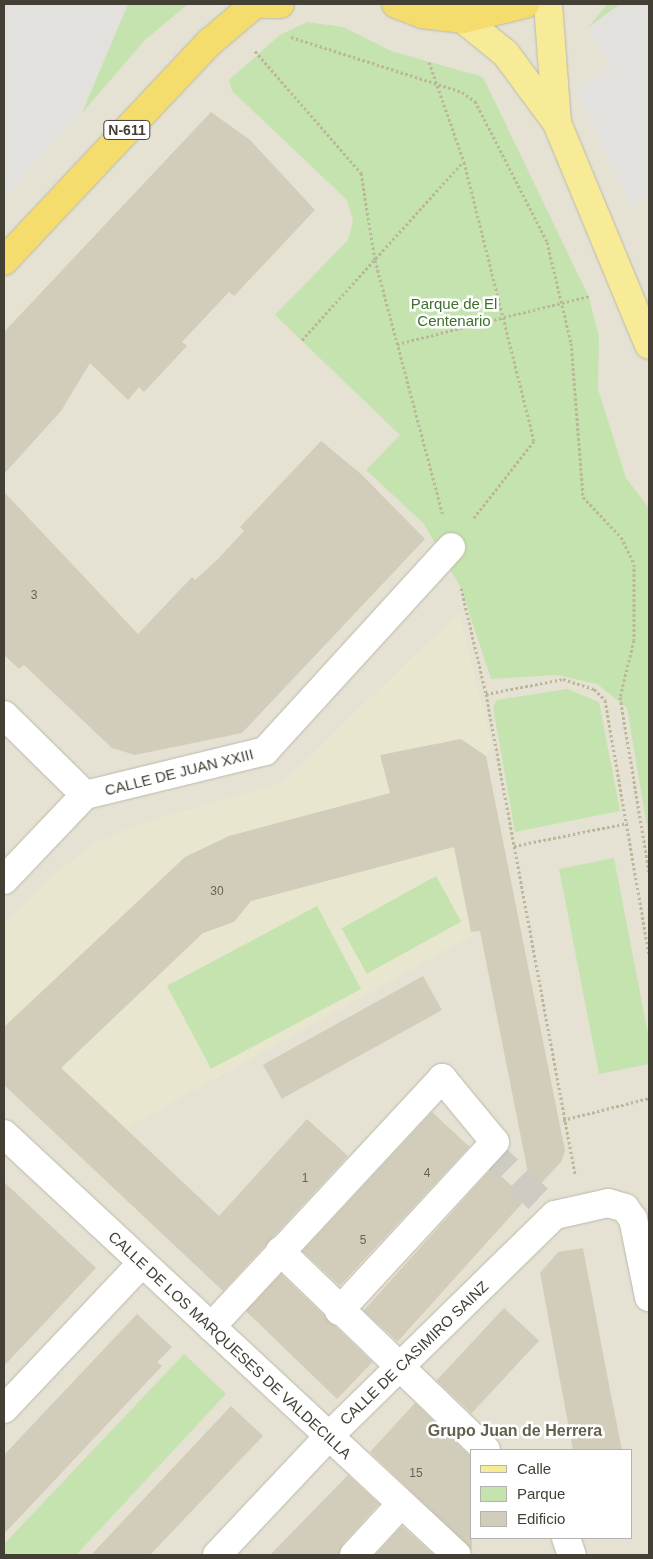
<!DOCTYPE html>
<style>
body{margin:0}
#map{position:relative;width:653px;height:1559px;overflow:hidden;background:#f1efe5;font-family:Arial,sans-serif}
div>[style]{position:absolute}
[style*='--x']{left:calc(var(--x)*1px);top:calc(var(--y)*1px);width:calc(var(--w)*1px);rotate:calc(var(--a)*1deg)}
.residential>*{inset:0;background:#e5e2d3}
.education>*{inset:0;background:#e9e6cf}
.green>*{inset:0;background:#c4e3af;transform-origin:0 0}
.parking>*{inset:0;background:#e2e1dd}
.building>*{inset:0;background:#d2ccbb;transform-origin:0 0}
.minor-tunnel>*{height:28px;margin-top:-14px;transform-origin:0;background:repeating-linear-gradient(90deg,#ceccc2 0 28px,transparent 0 42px)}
.path>*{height:3px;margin-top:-1.5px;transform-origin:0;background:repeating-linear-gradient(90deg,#bcb69a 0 2.5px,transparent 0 5px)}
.roads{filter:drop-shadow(0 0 1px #bcb8a8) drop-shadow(0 0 1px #bcb8a8)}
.minor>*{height:28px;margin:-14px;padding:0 14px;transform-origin:14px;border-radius:14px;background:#fff}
.major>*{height:28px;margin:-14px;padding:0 14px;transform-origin:14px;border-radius:14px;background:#f7eb97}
.highway>*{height:28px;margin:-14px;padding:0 14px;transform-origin:14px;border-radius:14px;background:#f4dc6d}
span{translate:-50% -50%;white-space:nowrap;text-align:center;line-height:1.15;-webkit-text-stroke:5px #fff;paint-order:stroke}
.number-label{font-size:12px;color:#676256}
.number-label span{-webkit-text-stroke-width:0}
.shield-label span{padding:1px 4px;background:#fff;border:1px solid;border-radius:4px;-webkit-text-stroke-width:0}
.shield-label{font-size:14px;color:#433f35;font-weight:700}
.park-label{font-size:15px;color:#3c702c}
.street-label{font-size:15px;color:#433f35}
.neighbourhood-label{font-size:16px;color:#655f4d;font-weight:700}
.frame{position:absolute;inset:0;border:5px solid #433f35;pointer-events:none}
.legend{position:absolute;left:470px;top:1449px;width:162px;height:90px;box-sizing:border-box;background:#fff;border:1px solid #b4b2ae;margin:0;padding:6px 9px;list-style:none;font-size:15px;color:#433f35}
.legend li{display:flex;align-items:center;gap:10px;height:25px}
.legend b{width:25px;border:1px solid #b4b2ae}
</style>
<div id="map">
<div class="residential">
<i style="clip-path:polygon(evenodd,4px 4px,649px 4px,649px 1555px,4px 1555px,4px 4px,472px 1450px,632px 1450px,632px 1538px,472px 1538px,472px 1450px)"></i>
</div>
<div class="education">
<i style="clip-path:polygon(459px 612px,492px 746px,486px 757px,480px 931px,126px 1128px,4px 1014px,4px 924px,57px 872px,95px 843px,139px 824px,283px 782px)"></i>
</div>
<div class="green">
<i style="clip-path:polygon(128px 4px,188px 4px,145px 40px,82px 113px)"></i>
<i style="clip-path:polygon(607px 4px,620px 4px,588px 28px)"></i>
<i style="clip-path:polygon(307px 22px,343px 27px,391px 51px,483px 77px,588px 295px,599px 336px,598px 389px,626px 478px,649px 508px,649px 838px,627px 708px,597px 684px,557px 675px,491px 679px,461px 588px,424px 524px,366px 470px,400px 435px,275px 315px,348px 240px,353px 221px,347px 200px,232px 91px,229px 80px,280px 35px)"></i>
<i style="clip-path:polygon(567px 689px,599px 702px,620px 811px,515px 832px,493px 707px,497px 700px)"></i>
<i style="clip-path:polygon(614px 858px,649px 1039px,649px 1064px,599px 1074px,559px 869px)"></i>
<i style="left:436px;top:876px;width:52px;height:108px;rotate:61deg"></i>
<i style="left:317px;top:906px;width:94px;height:170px;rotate:62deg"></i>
<i style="clip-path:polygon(184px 1354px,226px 1394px,76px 1555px,4px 1555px,4px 1544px)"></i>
</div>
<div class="parking">
<i style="clip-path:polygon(4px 4px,128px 4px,80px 111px,4px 198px)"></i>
<i style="clip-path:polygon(620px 4px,649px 4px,649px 191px,632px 210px,576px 89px,609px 65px,588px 28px)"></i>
</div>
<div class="building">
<i style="clip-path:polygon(211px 112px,250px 140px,315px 210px,234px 296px,229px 292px,182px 342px,187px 346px,144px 392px,139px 387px,128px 400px,90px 363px,61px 411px,4px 474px,4px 332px)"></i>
<i style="clip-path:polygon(321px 441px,361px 474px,425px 539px,242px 733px,135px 755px,112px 748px,24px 665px,19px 669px,4px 655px,4px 492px,138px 634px,192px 577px,195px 580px,217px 560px,244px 531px,240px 527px)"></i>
<i style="clip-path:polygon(461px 739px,486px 756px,565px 1151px,561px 1162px,532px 1193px,480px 931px,471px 932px,454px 847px,251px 901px,234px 922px,203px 933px,61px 1068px,219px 1216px,307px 1119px,348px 1156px,223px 1291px,4px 1085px,4px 1027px,185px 857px,229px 836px,390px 793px,380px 755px)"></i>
<i style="left:423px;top:976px;width:39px;height:183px;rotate:61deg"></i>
<i style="left:432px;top:1112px;width:51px;height:190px;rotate:43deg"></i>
<i style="left:492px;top:1168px;width:46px;height:192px;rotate:42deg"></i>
<i style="clip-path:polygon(4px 1182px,96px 1268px,4px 1366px)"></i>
<i style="clip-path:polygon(583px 1248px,609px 1385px,622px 1450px,573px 1450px,540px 1273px,558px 1252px)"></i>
<i style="left:281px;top:1274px;width:127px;height:51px;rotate:44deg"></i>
<i style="left:504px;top:1308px;width:48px;height:99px;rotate:43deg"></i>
<i style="clip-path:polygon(137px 1314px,172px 1347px,157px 1362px,162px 1366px,4px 1534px,4px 1455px)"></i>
<i style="clip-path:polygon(415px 1403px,472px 1458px,472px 1550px,370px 1452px)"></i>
<i style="clip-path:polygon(231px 1406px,263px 1436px,150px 1555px,91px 1555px)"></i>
<i style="clip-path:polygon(348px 1475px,379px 1504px,343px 1544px,339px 1555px,270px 1555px)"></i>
<i style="clip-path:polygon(402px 1526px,434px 1555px,375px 1555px)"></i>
</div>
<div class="minor-tunnel">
<i style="--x:488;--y:1150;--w:93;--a:44.1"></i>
</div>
<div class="path">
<i style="--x:291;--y:37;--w:180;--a:17.8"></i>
<i style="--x:462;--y:92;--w:16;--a:35"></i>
<i style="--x:475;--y:101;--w:158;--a:62.9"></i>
<i style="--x:547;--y:242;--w:104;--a:76.6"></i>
<i style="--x:571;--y:343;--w:154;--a:85.5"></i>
<i style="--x:583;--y:497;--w:55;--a:46.5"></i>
<i style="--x:621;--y:537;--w:30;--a:64"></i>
<i style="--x:634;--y:564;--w:76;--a:90"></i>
<i style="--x:634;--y:640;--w:59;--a:103.8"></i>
<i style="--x:620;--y:697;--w:177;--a:80.6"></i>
<i style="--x:255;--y:51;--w:162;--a:49"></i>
<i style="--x:361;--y:173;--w:88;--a:80.9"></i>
<i style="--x:375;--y:260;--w:264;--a:75.1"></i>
<i style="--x:429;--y:62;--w:106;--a:70.7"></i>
<i style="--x:464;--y:162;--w:288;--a:75.9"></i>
<i style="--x:534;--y:441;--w:100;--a:128.1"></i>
<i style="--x:302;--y:340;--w:240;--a:-47.9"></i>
<i style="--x:397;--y:344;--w:199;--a:-14"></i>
<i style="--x:461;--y:588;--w:109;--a:76.7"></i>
<i style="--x:486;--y:694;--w:78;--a:-11"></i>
<i style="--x:563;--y:679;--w:33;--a:18"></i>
<i style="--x:594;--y:689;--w:16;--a:45"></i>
<i style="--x:605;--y:700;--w:258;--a:80.2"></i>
<i style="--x:486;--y:694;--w:489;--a:79.5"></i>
<i style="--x:514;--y:846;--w:116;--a:-11.4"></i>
<i style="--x:563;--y:1120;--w:89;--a:-14.3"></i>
</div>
<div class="roads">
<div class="minor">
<i style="--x:4;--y:715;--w:114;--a:44.6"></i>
<i style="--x:4;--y:880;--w:117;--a:-46.4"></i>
<i style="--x:85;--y:795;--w:185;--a:-13.7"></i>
<i style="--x:265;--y:751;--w:276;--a:-47.6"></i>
<i style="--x:4;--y:1134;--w:618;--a:42.9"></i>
<i style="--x:280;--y:1251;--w:286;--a:44"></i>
<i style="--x:211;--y:1327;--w:340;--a:-47.1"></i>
<i style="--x:442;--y:1078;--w:83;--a:50.4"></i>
<i style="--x:495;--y:1142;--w:230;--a:132.7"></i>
<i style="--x:4;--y:1409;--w:201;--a:-46.6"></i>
<i style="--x:566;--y:1538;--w:18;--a:71"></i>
<i style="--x:217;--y:1555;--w:163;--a:-46.7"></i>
<i style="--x:329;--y:1436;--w:316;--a:-44.4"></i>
<i style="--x:555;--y:1215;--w:54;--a:-12.8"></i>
<i style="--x:608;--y:1203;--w:18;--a:16"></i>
<i style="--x:625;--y:1208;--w:14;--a:54"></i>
<i style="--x:633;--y:1219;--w:80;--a:78.4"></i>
<i style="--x:354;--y:1555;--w:69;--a:-47.3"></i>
</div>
<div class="major">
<i style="--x:548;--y:4;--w:119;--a:85.7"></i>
<i style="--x:463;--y:19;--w:55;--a:39.1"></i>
<i style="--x:506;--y:54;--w:86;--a:53.5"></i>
<i style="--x:557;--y:123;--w:240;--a:67.5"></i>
</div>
<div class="highway">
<i style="--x:265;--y:4;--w:15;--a:0"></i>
<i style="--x:396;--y:4;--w:28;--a:21"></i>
<i style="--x:422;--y:14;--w:41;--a:7"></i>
<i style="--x:463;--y:19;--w:64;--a:-13.6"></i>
<i style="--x:4;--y:261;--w:301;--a:-46.8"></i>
<i style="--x:210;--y:42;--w:59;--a:-40.2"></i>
</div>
</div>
<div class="number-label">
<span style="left:34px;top:596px">3</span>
<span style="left:217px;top:892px">30</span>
<span style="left:427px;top:1174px">4</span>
<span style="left:305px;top:1179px">1</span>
<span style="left:363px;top:1241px">5</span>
<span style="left:416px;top:1474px">15</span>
</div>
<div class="shield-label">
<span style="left:127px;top:130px">N-611</span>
</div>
<div class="park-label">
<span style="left:454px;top:312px">Parque de El<br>Centenario</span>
</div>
<div class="street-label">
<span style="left:179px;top:772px;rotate:-14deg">CALLE DE JUAN XXIII</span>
<span style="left:230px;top:1345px;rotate:43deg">CALLE DE LOS MARQUESES DE VALDECILLA</span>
<span style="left:414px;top:1353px;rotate:-44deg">CALLE DE CASIMIRO SAINZ</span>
</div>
<div class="neighbourhood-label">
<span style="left:515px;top:1431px">Grupo Juan de Herrera</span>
</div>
<div class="frame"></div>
<ul class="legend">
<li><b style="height:6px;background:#f7eb97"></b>Calle</li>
<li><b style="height:14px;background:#c4e3af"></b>Parque</li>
<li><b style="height:14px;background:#d2ccbb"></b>Edificio</li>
</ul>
</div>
